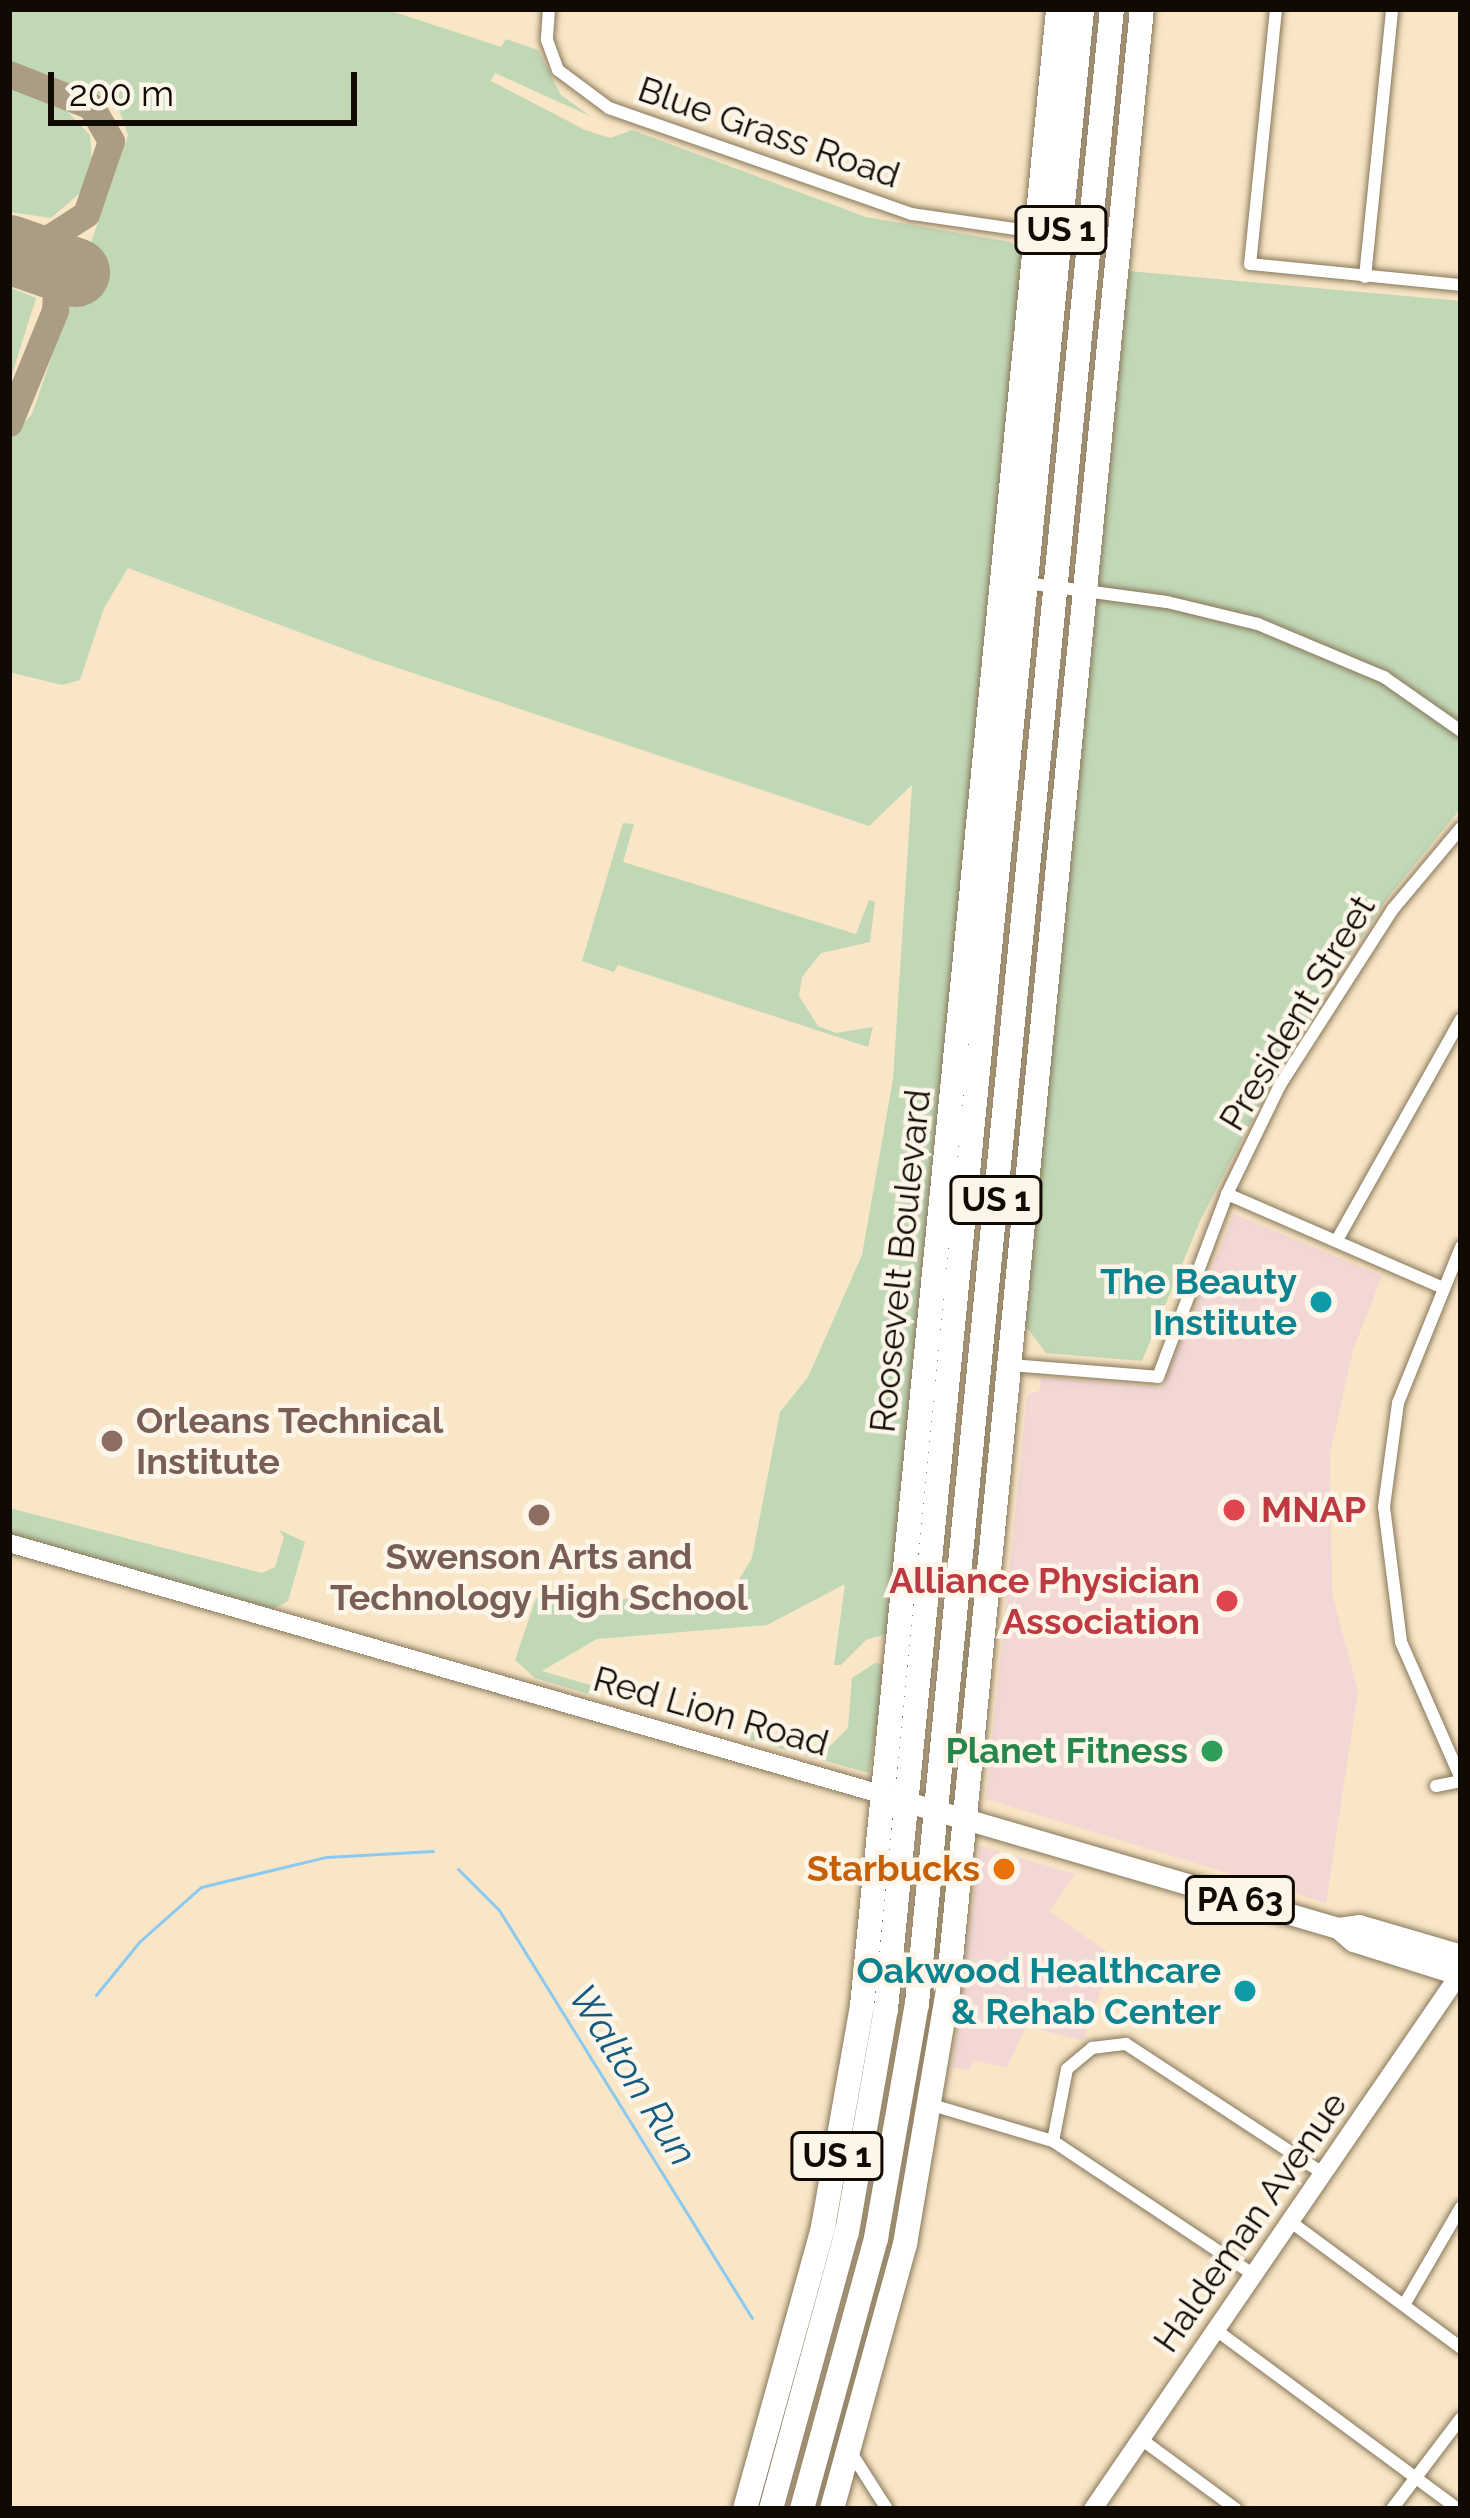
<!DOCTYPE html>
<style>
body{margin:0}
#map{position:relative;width:1470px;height:2518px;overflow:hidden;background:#f8e6c6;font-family:Raleway,sans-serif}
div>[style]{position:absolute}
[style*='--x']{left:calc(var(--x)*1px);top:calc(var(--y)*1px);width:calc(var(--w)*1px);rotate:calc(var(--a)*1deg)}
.commercial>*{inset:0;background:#f2d7d5}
.green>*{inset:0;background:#c1d8b7}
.stream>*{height:3px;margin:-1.5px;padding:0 1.5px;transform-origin:1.5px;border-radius:1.5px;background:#8cc9f1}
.taxiway>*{height:27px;margin:-13.5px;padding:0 13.5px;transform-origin:13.5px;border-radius:13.5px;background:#ab9d84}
.runway>*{height:69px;margin:-34.5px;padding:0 34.5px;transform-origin:34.5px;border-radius:34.5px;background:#ab9d84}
.roads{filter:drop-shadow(0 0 3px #87775a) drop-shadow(0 0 3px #87775a)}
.street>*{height:12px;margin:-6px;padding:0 6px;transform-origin:6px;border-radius:6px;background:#fff}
.secondary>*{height:18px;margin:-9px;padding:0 9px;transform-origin:9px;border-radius:9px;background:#fff}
.primary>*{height:21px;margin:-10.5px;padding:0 10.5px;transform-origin:10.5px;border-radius:10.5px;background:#fff}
.highway>*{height:24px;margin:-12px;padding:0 12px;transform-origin:12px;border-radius:12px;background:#fff}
.dots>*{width:33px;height:33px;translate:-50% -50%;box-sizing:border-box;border:6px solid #fcf5e8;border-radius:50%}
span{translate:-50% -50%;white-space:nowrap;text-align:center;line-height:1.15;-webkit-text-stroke:9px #fcf5e8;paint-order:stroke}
.shield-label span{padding:3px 9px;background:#fcf5e8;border:3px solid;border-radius:9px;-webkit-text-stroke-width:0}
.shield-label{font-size:33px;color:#100a02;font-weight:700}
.street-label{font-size:36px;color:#100a02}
.culture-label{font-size:36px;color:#0d838f;font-weight:700}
.right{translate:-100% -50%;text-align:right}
.education-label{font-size:36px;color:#785e54;font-weight:700}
.left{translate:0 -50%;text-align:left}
.health-label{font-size:36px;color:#be3a42;font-weight:700}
.leisure-label{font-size:36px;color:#27864d;font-weight:700}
.food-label{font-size:36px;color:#c56008;font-weight:700}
.water-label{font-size:39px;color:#125b81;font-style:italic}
.frame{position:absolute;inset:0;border:12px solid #100a02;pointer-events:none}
.scale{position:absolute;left:48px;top:72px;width:309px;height:54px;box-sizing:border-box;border:6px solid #100a02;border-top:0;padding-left:15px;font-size:36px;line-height:42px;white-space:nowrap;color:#100a02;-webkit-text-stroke:9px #fcf5e8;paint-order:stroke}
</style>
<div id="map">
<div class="commercial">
<i style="clip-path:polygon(1234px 1214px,1382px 1276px,1353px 1350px,1330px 1454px,1332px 1594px,1358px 1691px,1326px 1903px,986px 1799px,1027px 1396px,1040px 1390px,1041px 1377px,1162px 1388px)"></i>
<i style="clip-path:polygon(980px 1846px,1075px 1874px,1049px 1911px,1113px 1956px,1083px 2041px,1026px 2026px,1007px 2068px,973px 2060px,970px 2070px,952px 2068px)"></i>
</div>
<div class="green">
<i style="clip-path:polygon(9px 9px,385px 9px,501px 47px,506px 39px,538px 50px,561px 95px,590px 116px,495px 73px,491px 81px,585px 130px,610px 138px,632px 130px,866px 217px,1011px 242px,1023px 253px,892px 1632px,866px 1640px,841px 1665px,834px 1665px,845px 1584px,767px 1625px,597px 1639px,542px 1671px,597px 1687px,595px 1696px,535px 1678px,515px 1660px,536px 1598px,601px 1605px,628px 1598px,695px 1601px,731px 1593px,752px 1558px,780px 1412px,808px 1377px,862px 1255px,893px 1079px,912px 785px,869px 826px,371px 659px,128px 568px,104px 608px,80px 680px,62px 685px,9px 672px,9px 440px,32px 414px,128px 135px,120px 112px,101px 95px,9px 62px)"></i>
<i style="clip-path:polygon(9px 87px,62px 106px,90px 135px,92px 160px,80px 193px,51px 218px,9px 212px)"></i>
<i style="clip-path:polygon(1129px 271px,1461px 301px,1461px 808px,1389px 896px,1294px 1038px,1200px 1221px,1142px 1361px,1046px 1353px,1025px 1325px)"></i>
<i style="clip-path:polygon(9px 287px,36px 298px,9px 384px)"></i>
<i style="clip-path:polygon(623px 823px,634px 824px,623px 862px,856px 934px,869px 900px,875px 902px,870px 942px,821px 953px,802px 977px,799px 996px,818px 1026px,836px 1033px,873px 1027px,868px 1047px,618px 965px,614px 972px,582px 961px)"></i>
<i style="clip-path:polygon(9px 1508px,262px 1573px,275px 1567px,284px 1537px,279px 1530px,305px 1542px,288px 1601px,274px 1609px,9px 1538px)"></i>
<i style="clip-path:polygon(875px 1663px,888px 1665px,869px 1773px,740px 1737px,743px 1729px,824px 1752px,848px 1728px,852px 1678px)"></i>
</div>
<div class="stream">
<i style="--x:458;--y:1869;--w:58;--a:45"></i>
<i style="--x:499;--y:1910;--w:480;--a:58.2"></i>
<i style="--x:96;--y:1995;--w:68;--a:-50.9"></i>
<i style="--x:139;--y:1942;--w:83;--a:-41.6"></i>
<i style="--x:201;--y:1887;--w:129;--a:-13.5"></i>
<i style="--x:326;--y:1857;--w:107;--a:-3.2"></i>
</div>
<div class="taxiway">
<i style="--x:9;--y:74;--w:88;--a:21.3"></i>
<i style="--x:91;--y:106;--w:40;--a:60.3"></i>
<i style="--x:111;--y:141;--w:77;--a:108.9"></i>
<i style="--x:86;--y:214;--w:74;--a:147.2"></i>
<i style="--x:9;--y:423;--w:122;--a:-67.8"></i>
<i style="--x:55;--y:310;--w:44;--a:-86.1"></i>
</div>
<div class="runway">
<i style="--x:9;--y:249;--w:70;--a:19.2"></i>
</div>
<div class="roads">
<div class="street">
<i style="--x:549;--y:9;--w:31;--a:94"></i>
<i style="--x:547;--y:40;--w:32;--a:70"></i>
<i style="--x:558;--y:70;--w:64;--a:36.7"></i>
<i style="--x:609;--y:108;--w:321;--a:19.3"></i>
<i style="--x:912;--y:214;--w:125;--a:8.3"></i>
<i style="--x:1276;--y:9;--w:256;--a:95.8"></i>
<i style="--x:1250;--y:264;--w:212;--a:5.7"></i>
<i style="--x:1365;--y:277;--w:269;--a:-84.2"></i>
<i style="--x:1026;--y:583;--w:142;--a:7.7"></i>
<i style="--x:1167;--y:602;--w:94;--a:13.6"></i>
<i style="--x:1258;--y:624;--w:137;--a:22.8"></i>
<i style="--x:1384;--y:677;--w:94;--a:35"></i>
<i style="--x:1227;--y:1194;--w:233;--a:23.5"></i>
<i style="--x:1337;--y:1240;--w:253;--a:-60.7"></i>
<i style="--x:1461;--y:1247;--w:168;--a:112"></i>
<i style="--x:1398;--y:1403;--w:105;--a:97.7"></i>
<i style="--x:1384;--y:1507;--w:136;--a:82.8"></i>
<i style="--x:1401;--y:1642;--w:150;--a:66.3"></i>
<i style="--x:1010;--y:1365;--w:148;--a:4.6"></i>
<i style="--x:1158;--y:1377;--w:196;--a:-69.3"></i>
<i style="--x:1227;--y:1194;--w:121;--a:-64.1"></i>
<i style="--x:1280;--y:1085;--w:209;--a:-57.3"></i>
<i style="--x:1393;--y:909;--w:106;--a:-50"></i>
<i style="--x:1436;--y:1786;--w:25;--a:-11"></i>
<i style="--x:932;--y:2105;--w:126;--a:16.6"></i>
<i style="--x:1053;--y:2141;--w:242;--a:33.7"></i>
<i style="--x:1053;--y:2141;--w:73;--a:-79"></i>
<i style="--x:1067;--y:2069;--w:33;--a:-40"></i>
<i style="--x:1092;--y:2048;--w:34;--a:-7"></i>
<i style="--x:1126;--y:2044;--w:237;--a:33.3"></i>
<i style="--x:1291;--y:2222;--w:212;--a:36.5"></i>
<i style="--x:1404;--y:2305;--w:113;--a:-59.8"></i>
<i style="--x:1216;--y:2330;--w:301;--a:36.5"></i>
<i style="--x:1141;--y:2439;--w:118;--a:36.4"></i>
<i style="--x:850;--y:2451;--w:69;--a:57.5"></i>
<i style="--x:1392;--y:2509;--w:114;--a:-52.8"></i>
</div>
<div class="secondary">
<i style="--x:9;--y:1543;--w:911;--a:16.07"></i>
<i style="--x:1093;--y:2509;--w:651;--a:-55.58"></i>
</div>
<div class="primary">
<i style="--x:890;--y:1797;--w:467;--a:16.3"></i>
<i style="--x:1338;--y:1928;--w:20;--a:41"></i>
<i style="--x:1353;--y:1941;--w:113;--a:17.5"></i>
<i style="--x:1338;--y:1928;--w:21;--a:-8"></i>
<i style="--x:1359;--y:1925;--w:106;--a:16.4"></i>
</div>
<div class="highway">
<i style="--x:745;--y:2509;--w:293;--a:-74.5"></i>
<i style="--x:823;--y:2227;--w:224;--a:-80"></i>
<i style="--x:862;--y:2006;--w:2007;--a:-84.39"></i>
<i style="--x:771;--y:2509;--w:287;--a:-74.7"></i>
<i style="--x:847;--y:2232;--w:226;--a:-80.1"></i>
<i style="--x:886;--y:2009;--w:2010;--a:-84.4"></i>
<i style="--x:802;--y:2509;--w:281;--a:-74.7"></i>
<i style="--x:876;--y:2238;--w:238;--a:-80.1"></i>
<i style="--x:917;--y:2004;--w:2005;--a:-84.42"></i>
<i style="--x:832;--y:2509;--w:275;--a:-74.6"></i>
<i style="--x:905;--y:2244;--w:258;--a:-80.4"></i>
<i style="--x:948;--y:1990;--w:1990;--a:-84.41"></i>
</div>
</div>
<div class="dots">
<i style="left:1321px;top:1302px;background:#0f9aa8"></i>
<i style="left:112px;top:1441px;background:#8d6e63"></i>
<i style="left:1234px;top:1510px;background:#e0444e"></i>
<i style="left:539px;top:1515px;background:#8d6e63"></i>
<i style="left:1227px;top:1601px;background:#e0444e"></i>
<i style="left:1212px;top:1751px;background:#2e9e5b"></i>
<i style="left:1004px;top:1869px;background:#e8710a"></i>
<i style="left:1245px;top:1991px;background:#0f9aa8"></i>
</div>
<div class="shield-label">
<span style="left:1061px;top:230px">US 1</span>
<span style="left:996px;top:1200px">US 1</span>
<span style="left:1240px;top:1900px">PA 63</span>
<span style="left:837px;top:2156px">US 1</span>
</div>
<div class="street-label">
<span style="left:769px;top:132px;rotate:19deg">Blue Grass Road</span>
<span style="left:1297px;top:1013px;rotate:-59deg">President Street</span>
<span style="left:900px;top:1261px;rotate:-84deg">Roosevelt Boulevard</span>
<span style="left:711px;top:1711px;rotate:16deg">Red Lion Road</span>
<span style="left:1250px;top:2222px;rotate:-55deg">Haldeman Avenue</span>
</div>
<div class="culture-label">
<span class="right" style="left:1297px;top:1302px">The Beauty<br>Institute</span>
<span class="right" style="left:1221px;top:1991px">Oakwood Healthcare<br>&amp; Rehab Center</span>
</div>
<div class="education-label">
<span class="left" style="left:136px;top:1441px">Orleans Technical<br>Institute</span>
<span style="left:539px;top:1577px">Swenson Arts and<br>Technology High School</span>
</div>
<div class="health-label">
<span class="left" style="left:1261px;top:1510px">MNAP</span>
<span class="right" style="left:1200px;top:1601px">Alliance Physician<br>Association</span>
</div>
<div class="leisure-label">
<span class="right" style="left:1188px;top:1751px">Planet Fitness</span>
</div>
<div class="food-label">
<span class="right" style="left:980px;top:1869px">Starbucks</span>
</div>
<div class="water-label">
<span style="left:633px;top:2075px;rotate:58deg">Walton Run</span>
</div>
<div class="frame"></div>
<div class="scale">200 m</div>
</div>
